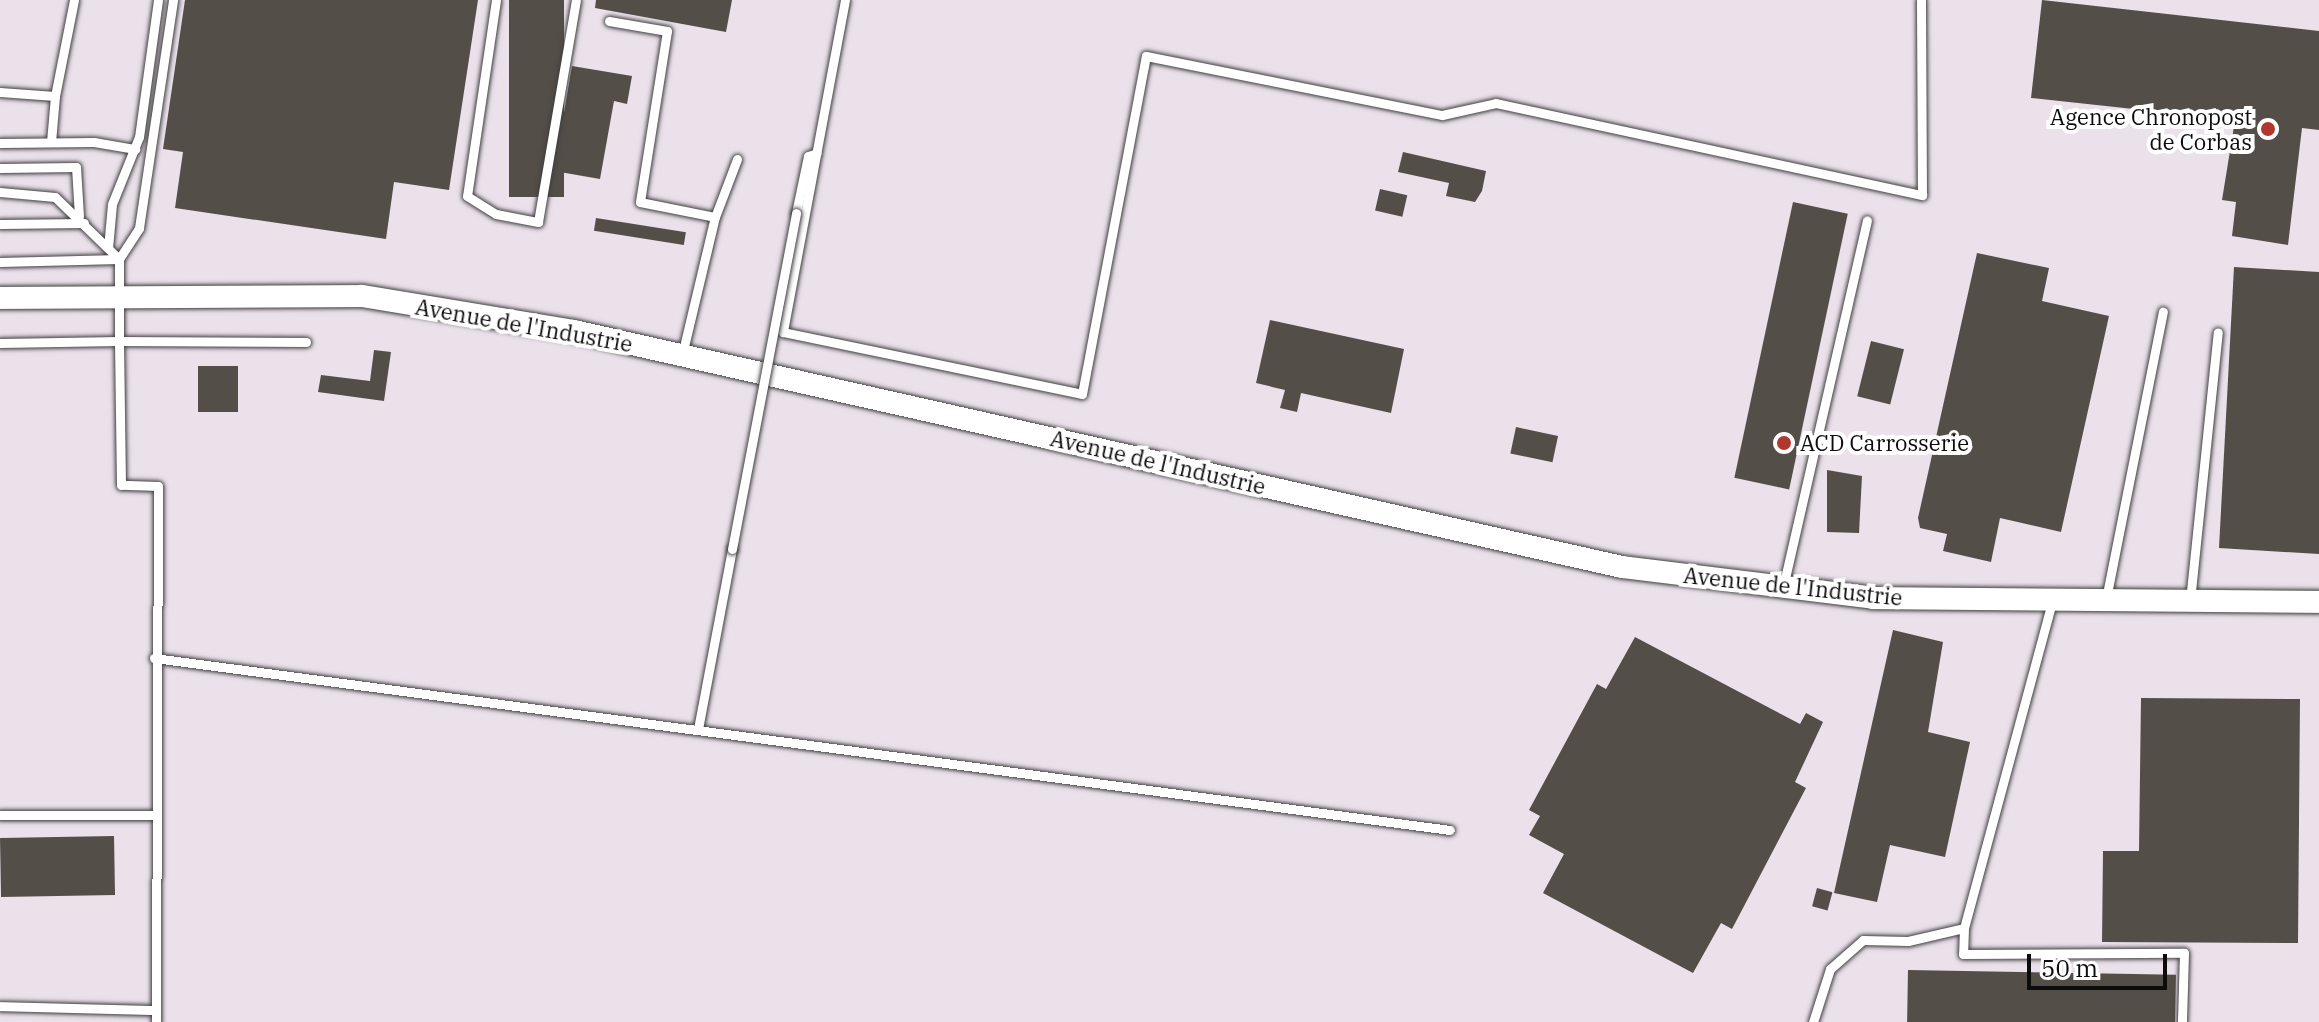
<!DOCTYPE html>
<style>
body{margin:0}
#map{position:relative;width:2319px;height:1022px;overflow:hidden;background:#fefcec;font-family:"IBM Plex Serif",serif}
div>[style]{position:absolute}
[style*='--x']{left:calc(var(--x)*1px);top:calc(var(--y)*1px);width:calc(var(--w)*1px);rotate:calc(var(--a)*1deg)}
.industrial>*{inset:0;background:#eae1ea;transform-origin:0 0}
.building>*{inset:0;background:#544e49;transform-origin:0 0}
.roads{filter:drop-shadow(0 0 2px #3f3f3f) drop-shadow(0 0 2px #3f3f3f)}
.service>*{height:9px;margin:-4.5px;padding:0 4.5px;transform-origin:4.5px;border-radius:4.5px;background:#fff}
.tertiary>*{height:22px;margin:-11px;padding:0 11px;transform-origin:11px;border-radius:11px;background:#fff}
.bridges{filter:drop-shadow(0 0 2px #3f3f3f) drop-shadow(0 0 2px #3f3f3f)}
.service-bridge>*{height:9px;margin:-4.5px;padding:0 4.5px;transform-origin:4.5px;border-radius:4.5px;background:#fff}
.dots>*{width:22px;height:22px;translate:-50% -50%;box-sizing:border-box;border:4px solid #fff;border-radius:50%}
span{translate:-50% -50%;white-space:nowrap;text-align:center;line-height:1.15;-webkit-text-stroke:8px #fff;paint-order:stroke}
.poi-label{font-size:22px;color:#0c0c0c}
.right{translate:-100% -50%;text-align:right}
.left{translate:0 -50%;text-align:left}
.street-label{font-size:22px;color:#0c0c0c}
.scale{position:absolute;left:2027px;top:954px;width:140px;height:36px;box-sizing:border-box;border:4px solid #0c0c0c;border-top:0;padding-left:10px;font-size:24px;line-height:28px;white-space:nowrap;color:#0c0c0c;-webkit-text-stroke:6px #fff;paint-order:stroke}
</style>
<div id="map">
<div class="industrial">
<i style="left:0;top:0;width:2319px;height:1022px"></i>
</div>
<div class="building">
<i style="clip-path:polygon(185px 0,478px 0,449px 190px,394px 182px,386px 239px,175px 208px,183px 152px,163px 149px)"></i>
<i style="left:509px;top:0;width:55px;height:197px"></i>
<i style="clip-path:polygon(596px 0,732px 0,726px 32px,595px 8px)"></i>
<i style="clip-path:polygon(2042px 0,2319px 31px,2319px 130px,2302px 128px,2288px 245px,2232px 236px,2236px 202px,2222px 200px,2235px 120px,2031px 98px)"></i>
<i style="clip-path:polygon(572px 66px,632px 76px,627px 104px,614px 101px,600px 179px,554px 171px)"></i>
<i style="clip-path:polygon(1403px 152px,1486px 171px,1482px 191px,1475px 202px,1446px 196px,1449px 183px,1398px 172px)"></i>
<i style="left:1380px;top:189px;width:28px;height:22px;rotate:13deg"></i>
<i style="left:1793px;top:202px;width:56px;height:282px;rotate:12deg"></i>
<i style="left:596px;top:218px;width:91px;height:13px;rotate:9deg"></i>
<i style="clip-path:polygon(1977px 253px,2049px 268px,2042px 301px,2109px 316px,2061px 532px,2000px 518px,1991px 562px,1943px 551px,1947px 534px,1920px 528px,1918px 518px)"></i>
<i style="clip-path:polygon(2234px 267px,2319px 272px,2319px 554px,2219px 548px)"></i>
<i style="clip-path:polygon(1270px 320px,1404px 349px,1391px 413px,1301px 393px,1297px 412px,1280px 408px,1285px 390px,1256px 383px)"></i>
<i style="left:1871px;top:341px;width:34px;height:57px;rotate:14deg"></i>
<i style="clip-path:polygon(374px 350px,391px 352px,384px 401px,318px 392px,321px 375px,370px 381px)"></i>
<i style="left:198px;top:366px;width:40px;height:46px"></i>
<i style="left:1516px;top:427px;width:43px;height:27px;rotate:12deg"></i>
<i style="clip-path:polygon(1827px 470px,1862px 476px,1859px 533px,1827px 532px)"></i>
<i style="clip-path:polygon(1893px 630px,1943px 642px,1928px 732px,1970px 742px,1945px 857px,1890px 845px,1877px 902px,1834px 893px)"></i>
<i style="clip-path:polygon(1635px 637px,1800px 724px,1806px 713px,1823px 722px,1795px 782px,1806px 788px,1732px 929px,1721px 923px,1693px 973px,1543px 893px,1564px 854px,1529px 835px,1540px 816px,1529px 810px,1597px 684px,1606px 689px)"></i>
<i style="clip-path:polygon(2141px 698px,2300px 699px,2298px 943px,2102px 942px,2103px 851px,2139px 851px)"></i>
<i style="left:114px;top:836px;width:59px;height:114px;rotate:89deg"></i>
<i style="left:1817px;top:888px;width:16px;height:19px;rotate:15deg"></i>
<i style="left:1908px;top:970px;width:268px;height:52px;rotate:1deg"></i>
</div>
<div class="roads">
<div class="service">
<i style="--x:496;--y:0;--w:198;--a:98.4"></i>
<i style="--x:467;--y:196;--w:34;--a:32"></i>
<i style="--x:496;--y:214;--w:43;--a:10.8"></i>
<i style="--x:538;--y:222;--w:225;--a:-80.3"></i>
<i style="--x:845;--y:0;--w:338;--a:100.6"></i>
<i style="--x:783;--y:332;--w:305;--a:11.7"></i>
<i style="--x:1082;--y:394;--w:344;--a:-79.3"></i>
<i style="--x:1146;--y:56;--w:302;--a:11.3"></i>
<i style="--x:1442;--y:115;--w:55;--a:-12.5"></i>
<i style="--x:1496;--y:103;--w:436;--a:12.2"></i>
<i style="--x:1922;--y:195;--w:195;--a:-90.3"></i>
<i style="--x:609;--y:21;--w:59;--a:9.8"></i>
<i style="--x:667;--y:31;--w:173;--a:99"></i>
<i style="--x:640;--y:202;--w:76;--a:11.3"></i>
<i style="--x:0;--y:92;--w:55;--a:4.2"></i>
<i style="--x:55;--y:96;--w:98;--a:-78.8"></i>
<i style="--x:51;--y:142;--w:46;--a:-85"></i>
<i style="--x:0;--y:143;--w:94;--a:-0.6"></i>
<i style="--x:94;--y:142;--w:42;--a:9.7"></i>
<i style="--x:0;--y:168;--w:76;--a:-0.8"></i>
<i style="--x:76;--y:167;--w:49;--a:86.5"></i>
<i style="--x:0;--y:192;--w:55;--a:5.2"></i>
<i style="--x:55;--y:197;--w:89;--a:44.1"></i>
<i style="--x:796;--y:213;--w:58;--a:-78.1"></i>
<i style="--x:808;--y:156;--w:9;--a:-18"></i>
<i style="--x:0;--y:224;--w:84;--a:-0.7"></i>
<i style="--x:108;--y:248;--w:44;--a:-84.8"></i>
<i style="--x:112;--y:204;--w:72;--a:-68.1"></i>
<i style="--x:139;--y:137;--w:138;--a:-82.1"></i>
<i style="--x:0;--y:262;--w:119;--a:-1.4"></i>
<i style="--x:0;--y:343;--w:119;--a:-1"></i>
<i style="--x:119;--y:341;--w:82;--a:-90"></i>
<i style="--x:119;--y:259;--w:37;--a:-57"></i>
<i style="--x:139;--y:228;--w:231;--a:-81.5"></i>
<i style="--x:682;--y:355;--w:142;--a:-76.6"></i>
<i style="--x:715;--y:217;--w:62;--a:-69.2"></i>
<i style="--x:1783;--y:587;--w:376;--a:-77.1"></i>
<i style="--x:2106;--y:599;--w:293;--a:-78.8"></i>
<i style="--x:2190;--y:601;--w:270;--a:-84.1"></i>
<i style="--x:154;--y:658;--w:1307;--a:7.56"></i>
<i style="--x:698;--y:729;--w:183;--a:-79.3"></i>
<i style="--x:0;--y:815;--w:155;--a:0"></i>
<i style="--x:1964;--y:928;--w:26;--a:92"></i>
<i style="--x:1963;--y:954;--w:221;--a:-0.3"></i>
<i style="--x:2184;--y:953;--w:69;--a:91.7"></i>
<i style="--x:0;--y:1006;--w:156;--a:1.5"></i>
<i style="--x:156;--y:1022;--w:536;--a:-89.79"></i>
<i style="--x:158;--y:486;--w:37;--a:-178"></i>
<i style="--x:121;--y:485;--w:144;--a:-90.8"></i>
<i style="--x:119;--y:341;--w:187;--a:0.3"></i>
<i style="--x:1813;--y:1022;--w:56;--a:-72.2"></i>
<i style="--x:1830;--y:969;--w:44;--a:-41.3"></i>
<i style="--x:1863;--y:940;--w:45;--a:1.3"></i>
<i style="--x:1908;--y:941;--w:57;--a:-13.1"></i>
<i style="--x:1964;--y:928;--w:339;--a:-74.9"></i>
</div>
<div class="tertiary">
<i style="--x:0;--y:298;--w:362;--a:-0.3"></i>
<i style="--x:362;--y:296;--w:215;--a:9.4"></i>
<i style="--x:574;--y:331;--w:1074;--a:12.69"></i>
<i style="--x:1622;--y:567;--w:253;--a:7"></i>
<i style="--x:1873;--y:598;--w:446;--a:0.5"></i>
</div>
</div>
<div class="bridges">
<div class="service-bridge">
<i style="--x:732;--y:549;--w:342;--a:-79.2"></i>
</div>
</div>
<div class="dots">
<i style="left:2268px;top:129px;background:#b0382f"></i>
<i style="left:1784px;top:443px;background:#b0382f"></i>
</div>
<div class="poi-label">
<span class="right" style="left:2252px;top:129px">Agence Chronopost<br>de Corbas</span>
<span class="left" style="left:1800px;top:443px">ACD Carrosserie</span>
</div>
<div class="street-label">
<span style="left:524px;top:325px;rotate:10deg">Avenue de l'Industrie</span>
<span style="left:1158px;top:462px;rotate:13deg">Avenue de l'Industrie</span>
<span style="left:1793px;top:586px;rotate:6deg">Avenue de l'Industrie</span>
</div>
<div class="scale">50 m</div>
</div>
